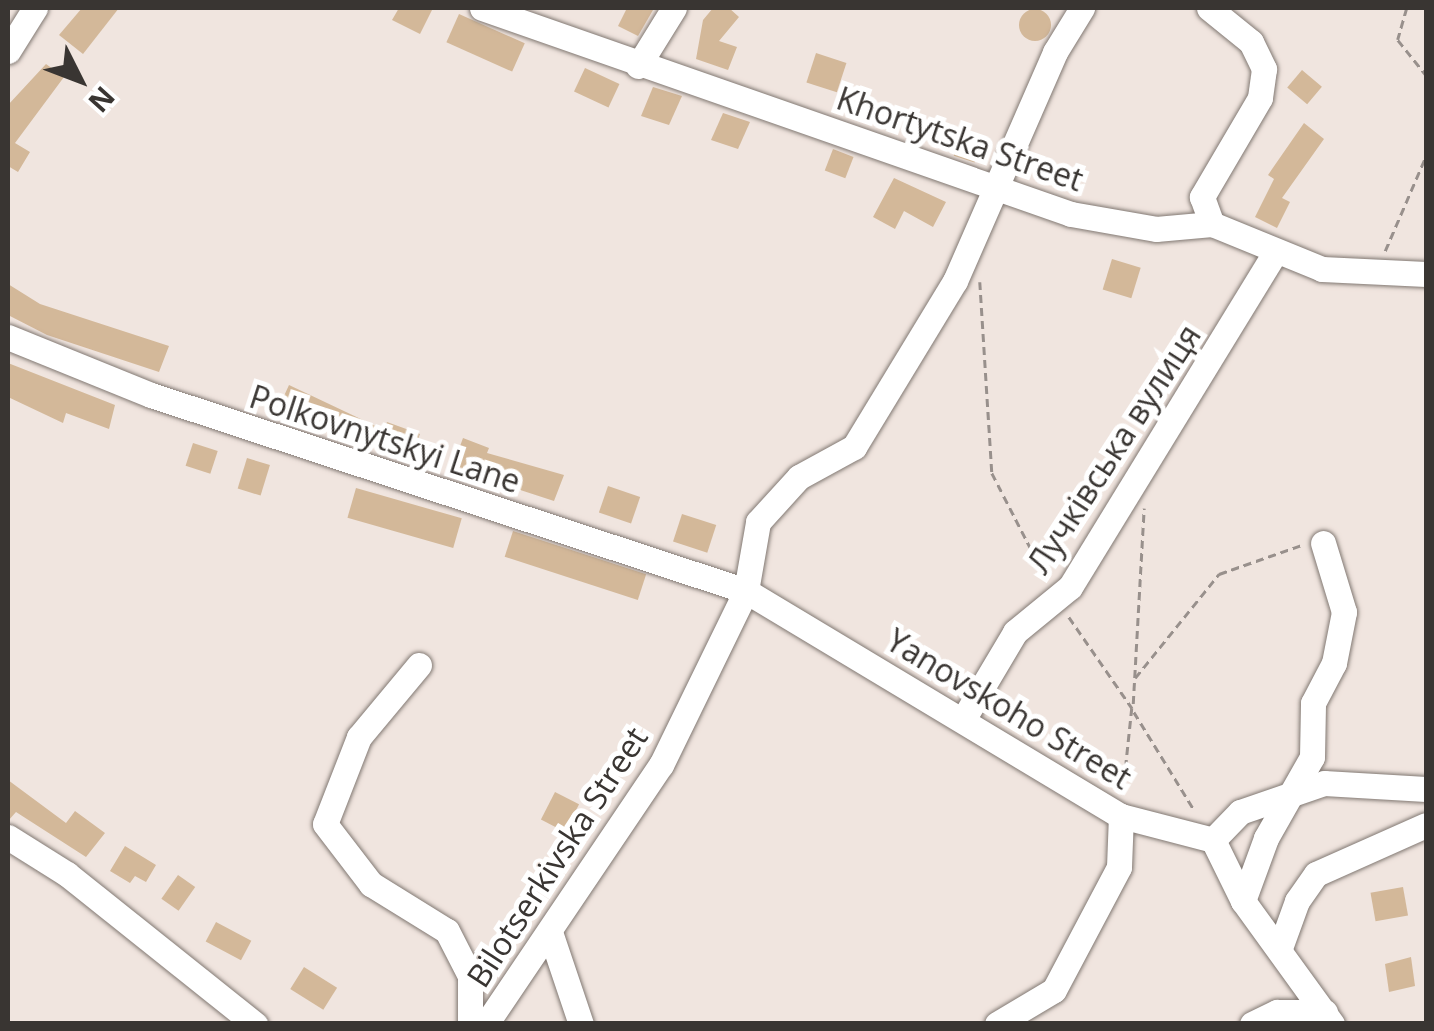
<!DOCTYPE html>
<meta charset="utf-8">
<style>
body{margin:0}
#map{position:relative;width:1434px;height:1031px;overflow:hidden;background:#f0e5df;font-family:"Open Sans",sans-serif}
div>[style]{position:absolute}
[style*='--x']{left:calc(var(--x)*1px);top:calc(var(--y)*1px);width:calc(var(--w)*1px);rotate:calc(var(--a)*1deg)}
.building>*{inset:0;background:#d3b899;transform-origin:0 0}
.round{border-radius:50%}
.path>*{height:2.5px;margin-top:-1.25px;transform-origin:0;background:repeating-linear-gradient(90deg,#98908c 0 8px,transparent 0 13px)}
.roads{filter:drop-shadow(0 0 2px #817872) drop-shadow(0 0 2px #817872)}
.minor>*{height:25px;margin:-12.5px;padding:0 12.5px;transform-origin:12.5px;border-radius:12.5px;background:#fff}
span{translate:-50% -50%;white-space:nowrap;text-align:center;line-height:1.15;-webkit-text-stroke:10px #fff;paint-order:stroke}
.street-label{font-size:32px;color:#393532}
.frame{position:absolute;inset:0;border:10px solid #393532;pointer-events:none}
.north{position:absolute;left:30px;top:30px;width:100px;height:100px;-webkit-text-stroke:8px #fff;paint-order:stroke;rotate:132deg;font-size:28px;font-weight:700;line-height:40px;text-align:center;color:#393532}
.north::after{content:'';display:block;margin:auto;width:35px;height:45px;background:#393532;clip-path:polygon(50% 0,100% 100%,50% 72%,0 100%)}
</style>
<div id="map">
<div class="building">
<i style="clip-path:polygon(82px 8px,119px 8px,83px 54px,59px 35px)"></i>
<i style="clip-path:polygon(399px 8px,433px 8px,420px 34px,392px 20px)"></i>
<i style="clip-path:polygon(627px 8px,653px 10px,638px 36px,618px 26px)"></i>
<i style="clip-path:polygon(713px 8px,729px 8px,739px 17px,719px 41px,737px 47px,728px 70px,696px 59px,703px 20px)"></i>
<i class="round" style="left:1019px;top:9px;width:32px;height:32px"></i>
<i style="left:459px;top:14px;width:72px;height:31px;rotate:24deg"></i>
<i style="left:816px;top:53px;width:32px;height:31px;rotate:18deg"></i>
<i style="clip-path:polygon(46px 64px,64px 77px,15px 143px,30px 152px,18px 172px,8px 166px,8px 105px)"></i>
<i style="left:585px;top:68px;width:38px;height:26px;rotate:25deg"></i>
<i style="left:1302px;top:70px;width:26px;height:23px;rotate:40deg"></i>
<i style="clip-path:polygon(653px 87px,682px 96px,669px 125px,641px 116px)"></i>
<i style="clip-path:polygon(723px 113px,750px 122px,738px 149px,711px 140px)"></i>
<i style="clip-path:polygon(1304px 123px,1324px 139px,1282px 198px,1290px 202px,1277px 228px,1255px 217px,1274px 179px,1268px 175px)"></i>
<i style="left:962px;top:130px;width:22px;height:27px;rotate:18deg"></i>
<i style="left:833px;top:149px;width:22px;height:23px;rotate:21deg"></i>
<i style="clip-path:polygon(894px 178px,946px 202px,933px 227px,904px 211px,895px 229px,873px 217px)"></i>
<i style="left:1112px;top:259px;width:30px;height:32px;rotate:17deg"></i>
<i style="clip-path:polygon(8px 284px,40px 304px,169px 346px,159px 372px,47px 335px,8px 315px)"></i>
<i style="clip-path:polygon(8px 363px,115px 405px,109px 429px,66px 413px,63px 423px,8px 397px)"></i>
<i style="clip-path:polygon(289px 385px,384px 430px,387px 422px,420px 434px,410px 460px,278px 409px)"></i>
<i style="clip-path:polygon(463px 438px,489px 448px,487px 453px,564px 475px,554px 501px,452px 468px)"></i>
<i style="left:193px;top:443px;width:26px;height:24px;rotate:18deg"></i>
<i style="left:247px;top:458px;width:24px;height:32px;rotate:17deg"></i>
<i style="left:608px;top:486px;width:34px;height:28px;rotate:19deg"></i>
<i style="left:356px;top:488px;width:110px;height:31px;rotate:16deg"></i>
<i style="left:682px;top:514px;width:36px;height:29px;rotate:18deg"></i>
<i style="left:513px;top:531px;width:140px;height:27px;rotate:18deg"></i>
<i style="clip-path:polygon(8px 780px,66px 823px,75px 811px,105px 833px,86px 857px,16px 812px,8px 821px)"></i>
<i style="left:555px;top:792px;width:27px;height:31px;rotate:27deg"></i>
<i style="clip-path:polygon(125px 846px,156px 865px,146px 882px,135px 876px,130px 883px,110px 871px)"></i>
<i style="left:178px;top:875px;width:21px;height:29px;rotate:35deg"></i>
<i style="left:1403px;top:887px;width:29px;height:33px;rotate:80deg"></i>
<i style="left:216px;top:922px;width:40px;height:22px;rotate:28deg"></i>
<i style="clip-path:polygon(1411px 957px,1415px 986px,1389px 992px,1385px 964px)"></i>
<i style="left:304px;top:967px;width:39px;height:26px;rotate:32deg"></i>
</div>
<div class="path">
<i style="--x:1407;--y:8;--w:33;--a:106"></i>
<i style="--x:1398;--y:40;--w:45;--a:51.3"></i>
<i style="--x:1385;--y:251;--w:103;--a:-66.7"></i>
<i style="--x:980;--y:282;--w:191;--a:86.4"></i>
<i style="--x:992;--y:473;--w:120;--a:62.8"></i>
<i style="--x:1069;--y:617;--w:111;--a:55.3"></i>
<i style="--x:1132;--y:708;--w:86;--a:96"></i>
<i style="--x:1135;--y:678;--w:134;--a:-51.1"></i>
<i style="--x:1219;--y:574;--w:88;--a:-19.3"></i>
<i style="--x:1133;--y:704;--w:196;--a:-86.8"></i>
<i style="--x:1134;--y:712;--w:116;--a:58.4"></i>
</div>
<div class="roads">
<div class="minor">
<i style="--x:482;--y:8;--w:624;--a:19.28"></i>
<i style="--x:1071;--y:214;--w:86;--a:10"></i>
<i style="--x:1156;--y:229;--w:56;--a:-5.1"></i>
<i style="--x:1212;--y:224;--w:119;--a:22.2"></i>
<i style="--x:1322;--y:269;--w:104;--a:2.8"></i>
<i style="--x:1209;--y:8;--w:54;--a:39"></i>
<i style="--x:1251;--y:42;--w:30;--a:64"></i>
<i style="--x:1264;--y:69;--w:29;--a:98"></i>
<i style="--x:1260;--y:98;--w:115;--a:120.4"></i>
<i style="--x:1202;--y:197;--w:29;--a:70"></i>
<i style="--x:8;--y:51;--w:51;--a:-57.9"></i>
<i style="--x:638;--y:66;--w:68;--a:-58.2"></i>
<i style="--x:8;--y:337;--w:154;--a:22.1"></i>
<i style="--x:151;--y:395;--w:626;--a:18.23"></i>
<i style="--x:746;--y:591;--w:437;--a:31"></i>
<i style="--x:1121;--y:816;--w:95;--a:14.6"></i>
<i style="--x:1213;--y:840;--w:68;--a:63.8"></i>
<i style="--x:1243;--y:901;--w:152;--a:54.1"></i>
<i style="--x:419;--y:665;--w:94;--a:129.8"></i>
<i style="--x:359;--y:737;--w:93;--a:111.3"></i>
<i style="--x:325;--y:824;--w:76;--a:52.5"></i>
<i style="--x:371;--y:884;--w:89;--a:31.7"></i>
<i style="--x:447;--y:931;--w:51;--a:62.9"></i>
<i style="--x:470;--y:976;--w:48;--a:90"></i>
<i style="--x:964;--y:718;--w:100;--a:-59.3"></i>
<i style="--x:1015;--y:632;--w:71;--a:-39.3"></i>
<i style="--x:1070;--y:587;--w:391;--a:-58.5"></i>
<i style="--x:8;--y:837;--w:70;--a:32.1"></i>
<i style="--x:67;--y:874;--w:241;--a:38.6"></i>
<i style="--x:1213;--y:840;--w:39;--a:-46"></i>
<i style="--x:1240;--y:812;--w:89;--a:-19"></i>
<i style="--x:1324;--y:783;--w:102;--a:3.4"></i>
<i style="--x:1243;--y:901;--w:67;--a:-69.9"></i>
<i style="--x:1266;--y:838;--w:93;--a:-60.4"></i>
<i style="--x:1312;--y:757;--w:54;--a:-88.9"></i>
<i style="--x:1313;--y:703;--w:45;--a:-62.3"></i>
<i style="--x:1334;--y:663;--w:52;--a:-78.9"></i>
<i style="--x:1344;--y:612;--w:72;--a:-106.9"></i>
<i style="--x:550;--y:932;--w:97;--a:71.4"></i>
<i style="--x:1280;--y:948;--w:50;--a:-70.1"></i>
<i style="--x:1297;--y:901;--w:33;--a:-55"></i>
<i style="--x:1316;--y:874;--w:120;--a:-24"></i>
<i style="--x:486;--y:1024;--w:313;--a:-56"></i>
<i style="--x:661;--y:765;--w:194;--a:-64"></i>
<i style="--x:746;--y:591;--w:70;--a:-80.1"></i>
<i style="--x:758;--y:522;--w:61;--a:-47.7"></i>
<i style="--x:799;--y:477;--w:63;--a:-28.6"></i>
<i style="--x:854;--y:447;--w:194;--a:-58.7"></i>
<i style="--x:955;--y:281;--w:250;--a:-66.4"></i>
<i style="--x:1055;--y:52;--w:52;--a:-58.5"></i>
<i style="--x:997;--y:1024;--w:66;--a:-30.8"></i>
<i style="--x:1054;--y:990;--w:139;--a:-62.1"></i>
<i style="--x:1119;--y:867;--w:51;--a:-87.8"></i>
<i style="--x:1252;--y:1024;--w:28;--a:-26"></i>
<i style="--x:1277;--y:1012;--w:48;--a:0"></i>
</div>
</div>
<div class="street-label">
<span style="left:960px;top:139px;rotate:19deg">Khortytska Street</span>
<span style="left:385px;top:439px;rotate:18deg">Polkovnytskyi Lane</span>
<span style="left:1114px;top:449px;rotate:-57deg">Лучківська вулиця</span>
<span style="left:1009px;top:709px;rotate:31deg">Yanovskoho Street</span>
<span style="left:557px;top:857px;rotate:-57deg">Bilotserkivska Street</span>
</div>
<div class="frame"></div>
<div class="north">N</div>
</div>
